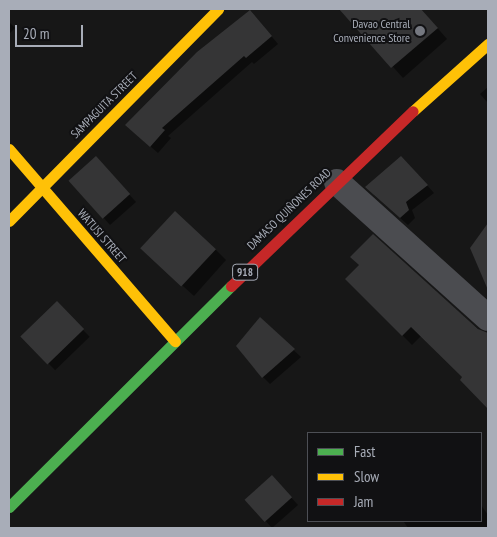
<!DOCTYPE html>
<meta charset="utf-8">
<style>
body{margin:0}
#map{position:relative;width:497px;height:537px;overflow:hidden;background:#171717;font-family:"PT Sans Narrow",sans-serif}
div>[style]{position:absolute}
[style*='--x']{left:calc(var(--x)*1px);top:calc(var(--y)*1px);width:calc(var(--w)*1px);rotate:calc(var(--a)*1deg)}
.shadow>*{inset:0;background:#0007;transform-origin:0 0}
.building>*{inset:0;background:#353536;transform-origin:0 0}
.street>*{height:26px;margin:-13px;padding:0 13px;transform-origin:13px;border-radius:13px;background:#4b4c50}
.fast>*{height:11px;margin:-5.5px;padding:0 5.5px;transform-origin:5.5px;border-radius:5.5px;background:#4caf50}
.slow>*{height:11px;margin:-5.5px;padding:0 5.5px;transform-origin:5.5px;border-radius:5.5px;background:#ffc107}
.jam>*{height:11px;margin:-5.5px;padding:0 5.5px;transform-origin:5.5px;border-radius:5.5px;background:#c62828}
.dots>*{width:14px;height:14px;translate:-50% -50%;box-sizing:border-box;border:2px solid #111113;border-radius:50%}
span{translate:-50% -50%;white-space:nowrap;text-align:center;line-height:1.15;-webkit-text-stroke:4px #111113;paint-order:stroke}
.shield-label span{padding:1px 4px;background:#111113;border:1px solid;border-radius:4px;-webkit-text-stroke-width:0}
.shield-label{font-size:11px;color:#a8adb8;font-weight:700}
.poi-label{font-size:12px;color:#a8adb8}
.right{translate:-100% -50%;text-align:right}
.street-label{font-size:12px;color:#a8adb8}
.frame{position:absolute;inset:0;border:10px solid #a8adb8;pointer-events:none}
.legend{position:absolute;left:307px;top:432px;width:175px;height:90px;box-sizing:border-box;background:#111113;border:1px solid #4d4f55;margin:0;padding:6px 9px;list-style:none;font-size:15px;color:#a8adb8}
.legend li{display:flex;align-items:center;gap:10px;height:25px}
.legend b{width:25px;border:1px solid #4d4f55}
.scale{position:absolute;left:15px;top:25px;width:68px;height:22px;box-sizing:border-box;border:2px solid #a8adb8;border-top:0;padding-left:6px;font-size:15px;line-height:18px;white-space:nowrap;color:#a8adb8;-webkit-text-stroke:4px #111113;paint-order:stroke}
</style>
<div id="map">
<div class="shadow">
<i style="clip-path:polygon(341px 9px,421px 9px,447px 39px,403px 78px)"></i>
<i style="clip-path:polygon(257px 19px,278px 44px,254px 64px,252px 62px,168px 136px,171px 138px,158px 153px,134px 132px)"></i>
<i style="clip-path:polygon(9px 22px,15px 28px,9px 34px)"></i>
<i style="clip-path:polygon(488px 87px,488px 103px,480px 94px)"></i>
<i style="clip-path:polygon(103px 165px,136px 202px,110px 225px,72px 182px)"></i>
<i style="clip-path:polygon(409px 165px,434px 193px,412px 210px,415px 218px,408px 225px,374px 195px)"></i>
<i style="clip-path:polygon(488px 225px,488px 282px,471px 248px)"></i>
<i style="clip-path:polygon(373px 236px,484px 334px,488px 333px,488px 407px,461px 380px,463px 377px,421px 336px,412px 345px,347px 279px,360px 265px)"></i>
<i style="clip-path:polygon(215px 249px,226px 260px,194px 296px,153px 259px)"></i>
<i style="left:57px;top:303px;width:47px;height:48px;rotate:46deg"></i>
<i style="clip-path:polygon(260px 319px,301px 357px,270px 384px,263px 377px)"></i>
<i style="clip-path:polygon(279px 484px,298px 505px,272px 528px,246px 499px)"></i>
<i style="clip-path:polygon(481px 505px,488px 515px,488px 528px,408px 528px,404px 522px,481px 521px)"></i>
</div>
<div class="building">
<i style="clip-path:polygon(339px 9px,421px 9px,438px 28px,391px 68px)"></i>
<i style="clip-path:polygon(250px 10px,272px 36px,246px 58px,244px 56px,162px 128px,165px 130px,150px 147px,125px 125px,197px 52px)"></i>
<i style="left:96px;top:156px;width:51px;height:37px;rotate:48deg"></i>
<i style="clip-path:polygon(401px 156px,428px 185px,406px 202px,409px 210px,400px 218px,365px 187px)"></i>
<i style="left:175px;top:211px;width:56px;height:51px;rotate:43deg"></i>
<i style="clip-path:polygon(488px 223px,488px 290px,470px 248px)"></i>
<i style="clip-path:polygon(373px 234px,478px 329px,488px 333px,488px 409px,460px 380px,462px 377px,411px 327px,402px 336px,345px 279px,359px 265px,350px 257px)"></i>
<i style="left:57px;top:301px;width:39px;height:51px;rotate:46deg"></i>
<i style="clip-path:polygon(260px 317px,295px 349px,262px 378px,236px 346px)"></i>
<i style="left:272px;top:475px;width:30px;height:37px;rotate:48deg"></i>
</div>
<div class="street">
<i style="--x:337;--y:182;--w:203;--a:42"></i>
</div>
<div class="fast">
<i style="--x:9;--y:507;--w:313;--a:-44.9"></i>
</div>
<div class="slow">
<i style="--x:413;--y:111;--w:101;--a:-41.8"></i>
<i style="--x:9;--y:149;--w:254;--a:49.2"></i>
<i style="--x:9;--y:221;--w:298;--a:-45.4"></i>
</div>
<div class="jam">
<i style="--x:231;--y:286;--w:252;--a:-43.9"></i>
</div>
<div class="dots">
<i style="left:420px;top:31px;background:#757880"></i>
</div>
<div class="shield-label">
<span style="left:245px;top:272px">918</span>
</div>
<div class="poi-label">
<span class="right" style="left:410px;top:31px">Davao Central<br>Convenience Store</span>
</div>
<div class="street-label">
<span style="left:104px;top:105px;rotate:-45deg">SAMPAGUITA STREET</span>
<span style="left:289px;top:209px;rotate:-44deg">DAMASO QUIÑONES ROAD</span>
<span style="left:102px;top:236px;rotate:49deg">WATUSI STREET</span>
</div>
<div class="frame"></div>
<ul class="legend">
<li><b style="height:6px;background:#4caf50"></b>Fast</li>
<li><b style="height:6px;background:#ffc107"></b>Slow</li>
<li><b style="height:6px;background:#c62828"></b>Jam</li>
</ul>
<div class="scale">20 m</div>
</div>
